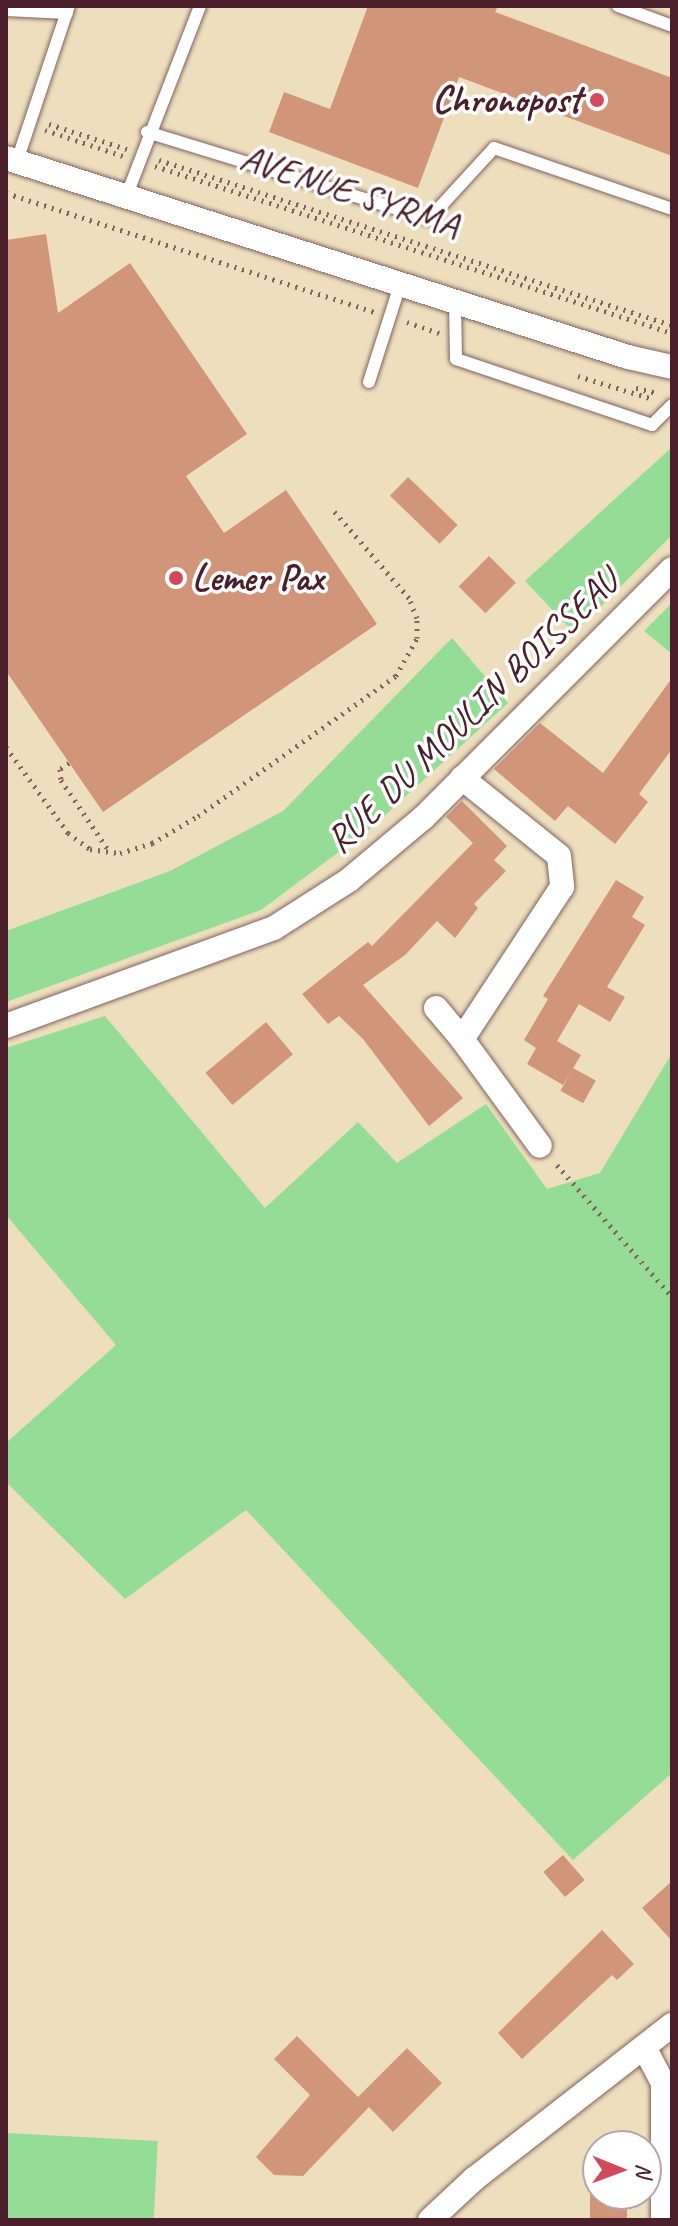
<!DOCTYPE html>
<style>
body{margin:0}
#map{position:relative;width:678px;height:2226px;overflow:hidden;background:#eddfbe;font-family:Caveat,sans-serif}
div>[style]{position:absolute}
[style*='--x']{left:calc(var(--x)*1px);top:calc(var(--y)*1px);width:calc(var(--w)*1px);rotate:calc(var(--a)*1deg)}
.green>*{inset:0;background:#95dc96;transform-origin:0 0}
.building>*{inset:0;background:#d1957a;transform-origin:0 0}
.path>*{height:5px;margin-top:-2.5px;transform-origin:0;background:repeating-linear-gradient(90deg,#83625e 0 2px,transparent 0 8px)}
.roads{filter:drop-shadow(0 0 2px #83625e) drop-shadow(0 0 2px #83625e)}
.service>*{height:12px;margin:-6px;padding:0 6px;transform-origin:6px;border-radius:6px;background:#fff}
.minor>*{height:24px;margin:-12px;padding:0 12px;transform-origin:12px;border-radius:12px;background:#fff}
.dots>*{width:22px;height:22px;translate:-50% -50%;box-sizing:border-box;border:4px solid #fff;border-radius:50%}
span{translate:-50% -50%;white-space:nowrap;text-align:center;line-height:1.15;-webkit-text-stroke:7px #fff;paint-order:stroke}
.poi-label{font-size:38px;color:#4a1f2b;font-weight:700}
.right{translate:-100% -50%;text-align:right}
.left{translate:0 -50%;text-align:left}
.street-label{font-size:38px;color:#4a1f2b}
.frame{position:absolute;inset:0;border:8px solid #4a1f2b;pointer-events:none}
.north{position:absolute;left:582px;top:2130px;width:80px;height:80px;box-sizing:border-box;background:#fff;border:2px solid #b7a5aa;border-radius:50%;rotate:91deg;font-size:22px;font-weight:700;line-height:32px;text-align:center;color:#4a1f2b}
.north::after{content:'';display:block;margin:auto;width:28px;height:36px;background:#d1495b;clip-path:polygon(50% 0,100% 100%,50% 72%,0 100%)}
</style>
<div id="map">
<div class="green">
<i style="clip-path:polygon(672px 447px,672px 535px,574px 633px,525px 581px)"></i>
<i style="clip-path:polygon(672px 603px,672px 654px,644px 631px)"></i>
<i style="clip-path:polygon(452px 638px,508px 703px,371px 828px,261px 910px,6px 1002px,6px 931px,170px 871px,283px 811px)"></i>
<i style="clip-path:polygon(105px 1016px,265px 1208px,358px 1122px,397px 1163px,486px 1104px,547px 1189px,600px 1173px,672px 1053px,672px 1773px,573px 1860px,246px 1510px,125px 1599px,6px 1482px,6px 1443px,116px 1345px,6px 1215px,6px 1048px)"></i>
<i style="left:6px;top:2133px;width:152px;height:87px;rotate:3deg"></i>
</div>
<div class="building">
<i style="clip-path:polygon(368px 6px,498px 6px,495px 12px,672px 78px,672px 156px,459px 77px,418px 188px,269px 132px,284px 92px,330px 109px)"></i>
<i style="clip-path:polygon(46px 234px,58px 313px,130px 263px,247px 434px,186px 476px,224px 533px,286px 490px,377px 624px,103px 812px,6px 671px,6px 240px)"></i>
<i style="left:408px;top:477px;width:69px;height:26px;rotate:44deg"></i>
<i style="left:489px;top:556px;width:38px;height:43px;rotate:45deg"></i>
<i style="clip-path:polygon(672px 678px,672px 749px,639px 794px,648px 802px,615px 844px,568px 806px,555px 821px,494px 769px,540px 723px,603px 773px)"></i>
<i style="clip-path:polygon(462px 801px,507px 846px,494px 860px,506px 871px,474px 904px,478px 908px,455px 938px,437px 921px,405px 955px,363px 985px,463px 1098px,429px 1126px,363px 1039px,339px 1016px,328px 1024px,302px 994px,368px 942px,372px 946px,473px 843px,446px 817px)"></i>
<i style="clip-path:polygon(616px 880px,644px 897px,632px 917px,645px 925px,607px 987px,625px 997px,610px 1022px,579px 1004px,557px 1041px,581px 1055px,563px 1085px,527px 1064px,536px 1048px,524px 1040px,548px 999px,543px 996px)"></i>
<i style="left:266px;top:1022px;width:42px;height:79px;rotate:50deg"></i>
<i style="left:573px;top:1068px;width:26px;height:26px;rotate:29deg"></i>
<i style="left:563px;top:1855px;width:33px;height:26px;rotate:49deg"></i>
<i style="clip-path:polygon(672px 1881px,672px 1941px,642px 1908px)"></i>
<i style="clip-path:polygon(602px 1930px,634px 1964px,617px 1980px,612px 1975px,522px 2059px,498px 2033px)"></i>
<i style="clip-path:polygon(297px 2036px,358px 2097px,407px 2048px,442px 2083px,393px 2132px,369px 2107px,303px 2176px,274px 2175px,256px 2157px,310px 2095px,274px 2059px)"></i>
<i style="left:590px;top:2194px;width:37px;height:26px"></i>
</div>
<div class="path">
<i style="--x:49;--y:124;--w:82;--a:17.8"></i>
<i style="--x:45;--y:130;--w:82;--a:18.4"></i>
<i style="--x:159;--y:160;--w:539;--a:17.83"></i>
<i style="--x:155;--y:166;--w:543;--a:17.9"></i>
<i style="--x:6;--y:193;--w:387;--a:17.9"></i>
<i style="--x:407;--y:322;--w:34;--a:19"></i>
<i style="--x:578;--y:376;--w:78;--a:17"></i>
<i style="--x:636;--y:388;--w:22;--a:13"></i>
<i style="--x:6;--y:747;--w:106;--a:54.2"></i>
<i style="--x:68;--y:833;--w:27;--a:36"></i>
<i style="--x:90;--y:849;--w:30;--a:8"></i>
<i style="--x:120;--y:853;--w:34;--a:-17"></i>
<i style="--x:152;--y:843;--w:53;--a:-30.4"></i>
<i style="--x:198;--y:816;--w:242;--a:-35.3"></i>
<i style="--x:396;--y:676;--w:43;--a:-61.1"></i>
<i style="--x:417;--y:638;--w:20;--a:-90"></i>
<i style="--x:417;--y:618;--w:22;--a:-112"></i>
<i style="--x:409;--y:598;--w:115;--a:-130.8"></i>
<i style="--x:69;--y:763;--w:11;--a:146"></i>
<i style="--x:60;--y:769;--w:11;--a:85"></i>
<i style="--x:61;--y:780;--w:86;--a:55.9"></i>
<i style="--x:557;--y:1165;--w:175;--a:48.9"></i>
</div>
<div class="roads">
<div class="service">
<i style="--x:618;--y:6;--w:58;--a:20.3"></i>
<i style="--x:6;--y:10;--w:61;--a:2.8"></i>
<i style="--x:147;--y:132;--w:295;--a:17.1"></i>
<i style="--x:429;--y:219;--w:96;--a:-47.5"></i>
<i style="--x:494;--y:148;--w:188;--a:18.9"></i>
<i style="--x:17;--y:161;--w:163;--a:-71.5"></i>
<i style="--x:126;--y:197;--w:205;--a:-68.8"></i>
<i style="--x:455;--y:302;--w:57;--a:89"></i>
<i style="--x:456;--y:359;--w:207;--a:18.6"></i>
<i style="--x:652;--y:425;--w:28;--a:-45"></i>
<i style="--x:369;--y:382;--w:102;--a:-72.3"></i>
</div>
<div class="minor">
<i style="--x:6;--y:158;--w:653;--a:17.74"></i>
<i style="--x:628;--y:357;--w:45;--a:12.8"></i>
<i style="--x:462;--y:778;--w:124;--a:38.8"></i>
<i style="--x:559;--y:856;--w:31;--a:84"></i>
<i style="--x:562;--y:887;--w:182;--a:123.3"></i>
<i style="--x:462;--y:1039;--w:132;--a:53.9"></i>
<i style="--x:436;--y:1008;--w:40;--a:50"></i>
<i style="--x:6;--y:1026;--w:285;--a:-20.1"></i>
<i style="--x:274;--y:928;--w:89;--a:-32.6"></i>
<i style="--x:349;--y:880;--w:97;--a:-40"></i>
<i style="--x:423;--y:818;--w:352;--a:-45"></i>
<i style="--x:644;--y:2047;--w:41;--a:62.2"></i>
<i style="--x:663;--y:2083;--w:137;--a:90"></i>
<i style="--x:430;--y:2220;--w:60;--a:-43"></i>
<i style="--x:474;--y:2179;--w:251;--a:-37.9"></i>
</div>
</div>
<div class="dots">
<i style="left:597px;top:100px;background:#d1495b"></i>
<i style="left:176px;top:578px;background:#d1495b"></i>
</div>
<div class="poi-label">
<span class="right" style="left:581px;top:100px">Chronopost</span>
<span class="left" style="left:192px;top:578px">Lemer Pax</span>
</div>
<div class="street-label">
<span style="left:350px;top:191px;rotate:18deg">AVENUE SYRMA</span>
<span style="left:472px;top:711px;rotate:-44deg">RUE DU MOULIN BOISSEAU</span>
</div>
<div class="frame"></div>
<div class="north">N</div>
</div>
